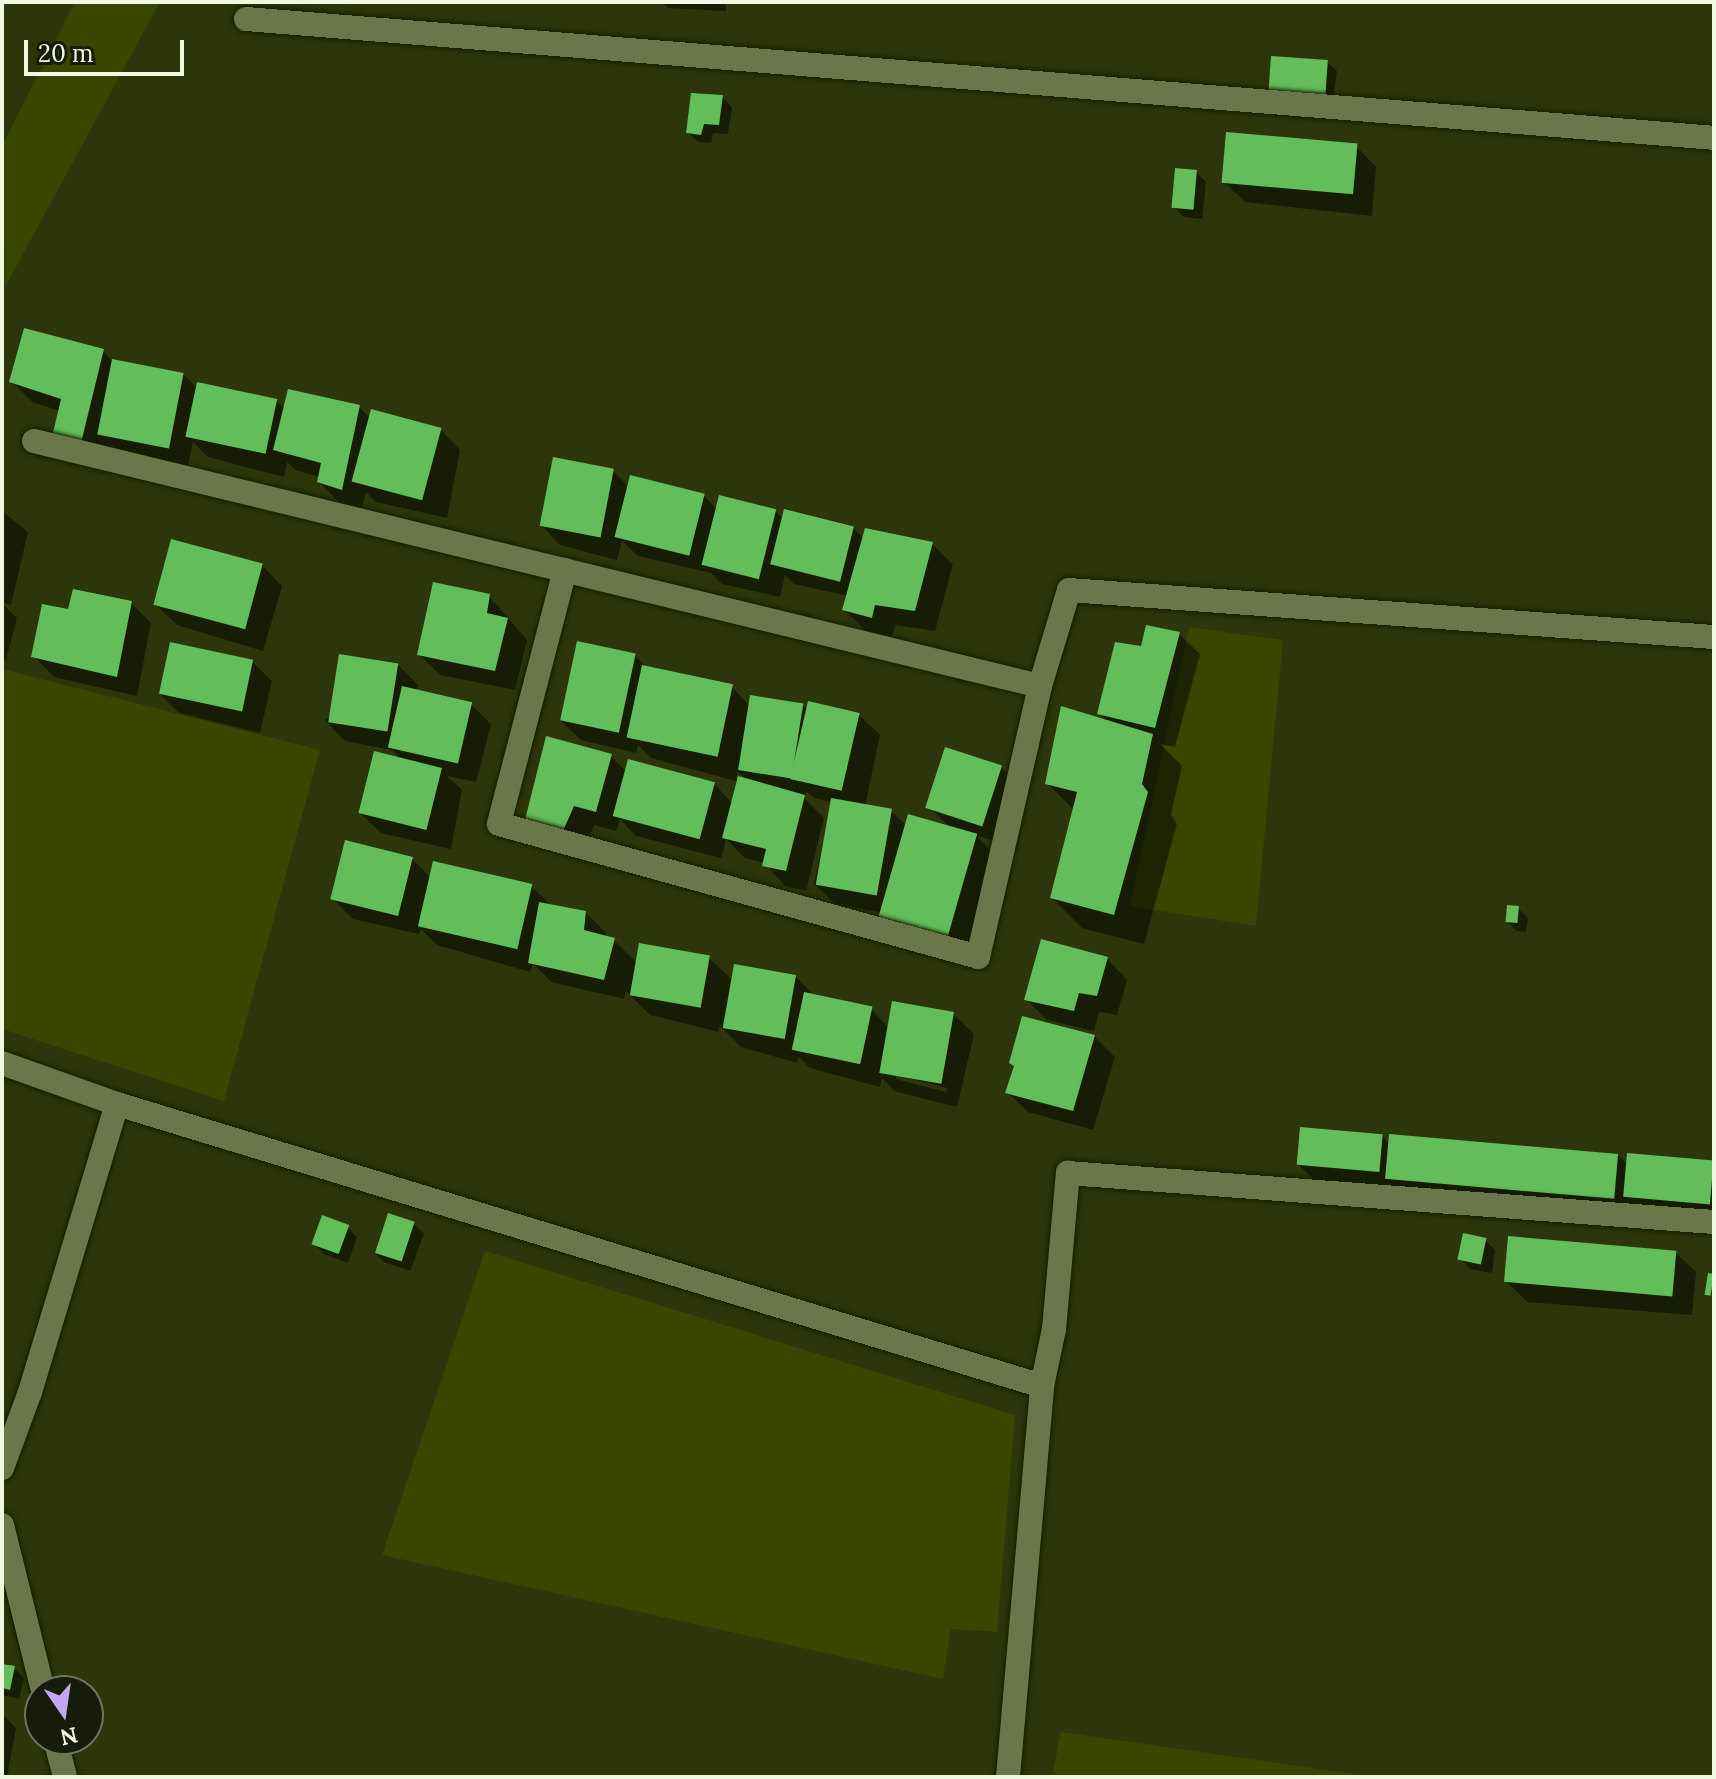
<!DOCTYPE html>
<style>
body{margin:0}
#map{position:relative;width:1716px;height:1779px;overflow:hidden;background:#2c360a;font-family:Lora,serif}
div>[style]{position:absolute}
[style*='--x']{left:calc(var(--x)*1px);top:calc(var(--y)*1px);width:calc(var(--w)*1px);rotate:calc(var(--a)*1deg)}
.green>*{inset:0;background:#384600}
.shadow>*{inset:0;background:#0007}
.building>*{inset:0;background:#63bd5a;transform-origin:0 0}
.roads{filter:drop-shadow(0 0 2px #151d00) drop-shadow(0 0 2px #151d00)}
.street>*{height:24px;margin:-12px;padding:0 12px;transform-origin:12px;border-radius:12px;background:#6a774b}
span{translate:-50% -50%;white-space:nowrap;text-align:center;line-height:1.15;-webkit-text-stroke:8px #171c0a;paint-order:stroke}
.frame{position:absolute;inset:0;border:4px solid #f0f8e0;pointer-events:none}
.north{position:absolute;left:24px;top:1675px;width:80px;height:80px;box-sizing:border-box;background:#171c0a;border:2px solid #6e7460;border-radius:50%;rotate:167deg;font-size:22px;font-weight:700;line-height:32px;text-align:center;color:#f0f8e0}
.north::after{content:'';display:block;margin:auto;width:28px;height:36px;background:#c4a7f1;clip-path:polygon(50% 0,100% 100%,50% 72%,0 100%)}
.scale{position:absolute;left:24px;top:40px;width:160px;height:36px;box-sizing:border-box;border:4px solid #f0f8e0;border-top:0;padding-left:10px;font-size:24px;line-height:28px;white-space:nowrap;color:#f0f8e0;-webkit-text-stroke:6px #171c0a;paint-order:stroke}
</style>
<div id="map">
<div class="green">
<i style="clip-path:polygon(75px 2px,160px 2px,5px 287px,2px 146px)"></i>
<i style="clip-path:polygon(1189px 627px,1283px 640px,1256px 926px,1130px 906px)"></i>
<i style="clip-path:polygon(2px 669px,320px 750px,224px 1101px,2px 1029px)"></i>
<i style="clip-path:polygon(485px 1251px,1015px 1415px,997px 1632px,951px 1629px,943px 1679px,382px 1555px)"></i>
<i style="clip-path:polygon(1061px 1732px,1375px 1777px,1059px 1777px,1053px 1771px)"></i>
</div>
<div class="shadow">
<i style="clip-path:polygon(662px 2px,726px 2px,726px 11px,668px 8px)"></i>
<i style="clip-path:polygon(1327px 62px,1337px 71px,1332px 110px,1280px 104px)"></i>
<i style="clip-path:polygon(722px 97px,732px 107px,728px 134px,713px 133px,711px 143px,698px 142px,688px 132px)"></i>
<i style="clip-path:polygon(1356px 146px,1376px 167px,1372px 216px,1245px 202px,1224px 182px)"></i>
<i style="clip-path:polygon(1196px 172px,1206px 182px,1202px 219px,1184px 217px,1174px 207px)"></i>
<i style="clip-path:polygon(103px 351px,113px 362px,183px 374px,198px 389px,276px 401px,285px 409px,359px 407px,371px 419px,440px 429px,460px 450px,447px 518px,376px 502px,366px 492px,362px 509px,339px 502px,319px 482px,320px 477px,295px 470px,287px 462px,284px 477px,208px 457px,193px 442px,187px 470px,115px 454px,106px 445px,101px 462px,75px 457px,60px 411px,32px 402px,12px 382px)"></i>
<i style="clip-path:polygon(613px 471px,629px 487px,704px 496px,717px 509px,775px 511px,783px 519px,853px 528px,864px 539px,932px 544px,953px 564px,935px 631px,895px 625px,892px 637px,865px 630px,844px 610px,848px 596px,794px 584px,785px 575px,780px 597px,722px 584px,711px 573px,638px 556px,622px 541px,617px 560px,560px 545px,540px 524px)"></i>
<i style="clip-path:polygon(2px 511px,28px 532px,11px 605px,2px 603px)"></i>
<i style="clip-path:polygon(262px 565px,282px 586px,263px 651px,177px 625px,156px 605px)"></i>
<i style="clip-path:polygon(489px 596px,527px 640px,515px 690px,440px 675px,419px 654px)"></i>
<i style="clip-path:polygon(2px 603px,17px 618px,6px 660px,2px 659px)"></i>
<i style="clip-path:polygon(131px 603px,151px 623px,137px 696px,54px 677px,33px 656px,70px 611px)"></i>
<i style="clip-path:polygon(1179px 634px,1200px 654px,1175px 747px,1160px 744px,1182px 766px,1171px 815px,1177px 824px,1144px 944px,1082px 928px,1052px 898px,1074px 810px,1047px 783px,1108px 723px,1100px 714px,1143px 648px)"></i>
<i style="clip-path:polygon(evenodd,635px 656px,647px 668px,732px 687px,749px 705px,802px 704px,808px 711px,859px 715px,880px 735px,865px 806px,891px 811px,907px 826px,951px 828px,931px 809px,1001px 767px,1021px 787px,1006px 844px,977px 836px,996px 856px,971px 954px,903px 938px,884px 913px,835px 904px,814px 884px,832px 802px,814px 798px,806px 791px,804px 798px,824px 818px,806px 891px,785px 886px,765px 863px,745px 858px,726px 839px,721px 858px,636px 836px,620px 819px,616px 831px,594px 825px,584px 850px,548px 840px,611px 756px,627px 772px,714px 784px,733px 804px,739px 782px,651px 758px,638px 745px,636px 753px,581px 740px,560px 720px,635px 656px,738px 772px,747px 781px,736px 778px,738px 772px)"></i>
<i style="clip-path:polygon(252px 661px,272px 681px,260px 733px,179px 713px,159px 693px)"></i>
<i style="clip-path:polygon(398px 665px,418px 685px,416px 691px,471px 704px,491px 724px,476px 782px,447px 776px,462px 790px,451px 849px,381px 833px,360px 813px,402px 760px,392px 750px,345px 741px,325px 720px)"></i>
<i style="clip-path:polygon(evenodd,412px 859px,430px 877px,531px 886px,552px 906px,586px 913px,606px 933px,606px 938px,614px 940px,637px 963px,709px 958px,732px 980px,796px 977px,816px 997px,871px 1009px,887px 1026px,953px 1014px,974px 1034px,957px 1107px,894px 1091px,882px 1078px,880px 1087px,810px 1068px,799px 1057px,797px 1063px,741px 1047px,720px 1026px,718px 1032px,650px 1015px,626px 991px,624px 999px,551px 982px,533px 964px,530px 972px,437px 945px,421px 929px,419px 934px,353px 919px,333px 899px,412px 859px,896px 1075px,947px 1088px,946px 1092px,896px 1079px,896px 1075px)"></i>
<i style="clip-path:polygon(1518px 908px,1528px 918px,1526px 932px,1517px 931px,1507px 921px)"></i>
<i style="clip-path:polygon(1107px 959px,1127px 980px,1117px 1015px,1099px 1012px,1094px 1031px,1047px 1020px,1027px 1000px)"></i>
<i style="clip-path:polygon(1094px 1036px,1115px 1057px,1093px 1130px,1028px 1112px,1007px 1092px)"></i>
<i style="clip-path:polygon(1382px 1136px,1391px 1145px,1618px 1155px,1628px 1165px,1714px 1163px,1714px 1223px,1319px 1185px,1298px 1164px)"></i>
<i style="clip-path:polygon(414px 1224px,424px 1234px,410px 1271px,384px 1262px,374px 1252px)"></i>
<i style="clip-path:polygon(347px 1227px,357px 1237px,348px 1263px,324px 1254px,314px 1244px)"></i>
<i style="clip-path:polygon(1485px 1240px,1495px 1250px,1492px 1273px,1470px 1269px,1461px 1259px)"></i>
<i style="clip-path:polygon(1675px 1252px,1696px 1272px,1692px 1315px,1527px 1302px,1507px 1282px)"></i>
<i style="clip-path:polygon(2px 1666px,14px 1668px,24px 1678px,19px 1699px,2px 1695px)"></i>
<i style="clip-path:polygon(2px 1714px,16px 1728px,7px 1777px,2px 1777px)"></i>
</div>
<div class="building">
<i style="left:1271px;top:56px;width:57px;height:39px;rotate:4deg"></i>
<i style="clip-path:polygon(691px 93px,723px 95px,719px 125px,704px 124px,701px 135px,686px 133px)"></i>
<i style="left:1226px;top:132px;width:132px;height:51px;rotate:5deg"></i>
<i style="left:1175px;top:168px;width:22px;height:40px;rotate:5deg"></i>
<i style="clip-path:polygon(24px 328px,104px 349px,81px 443px,52px 437px,61px 399px,9px 382px)"></i>
<i style="left:112px;top:359px;width:73px;height:77px;rotate:11deg"></i>
<i style="left:197px;top:382px;width:82px;height:56px;rotate:12deg"></i>
<i style="clip-path:polygon(288px 389px,360px 405px,342px 490px,317px 482px,321px 463px,273px 450px)"></i>
<i style="left:371px;top:409px;width:73px;height:75px;rotate:15deg"></i>
<i style="left:553px;top:457px;width:62px;height:70px;rotate:11deg"></i>
<i style="left:630px;top:475px;width:77px;height:64px;rotate:14deg"></i>
<i style="left:719px;top:495px;width:59px;height:72px;rotate:14deg"></i>
<i style="left:784px;top:509px;width:72px;height:57px;rotate:14deg"></i>
<i style="clip-path:polygon(865px 528px,933px 542px,915px 611px,875px 605px,872px 618px,842px 610px)"></i>
<i style="left:171px;top:539px;width:95px;height:68px;rotate:15deg"></i>
<i style="clip-path:polygon(433px 582px,490px 594px,487px 613px,508px 618px,495px 671px,417px 655px)"></i>
<i style="clip-path:polygon(73px 589px,132px 601px,117px 677px,31px 657px,42px 604px,68px 609px)"></i>
<i style="clip-path:polygon(1146px 625px,1180px 632px,1155px 728px,1097px 714px,1115px 642px,1141px 646px)"></i>
<i style="left:577px;top:641px;width:60px;height:81px;rotate:12deg"></i>
<i style="left:170px;top:642px;width:85px;height:53px;rotate:12deg"></i>
<i style="left:339px;top:654px;width:60px;height:69px;rotate:9deg"></i>
<i style="left:642px;top:665px;width:93px;height:74px;rotate:12deg"></i>
<i style="left:402px;top:686px;width:72px;height:63px;rotate:13deg"></i>
<i style="left:750px;top:695px;width:54px;height:76px;rotate:9deg"></i>
<i style="left:808px;top:701px;width:53px;height:80px;rotate:13deg"></i>
<i style="clip-path:polygon(1061px 706px,1153px 734px,1142px 784px,1148px 792px,1114px 915px,1050px 898px,1077px 792px,1045px 784px)"></i>
<i style="clip-path:polygon(546px 736px,612px 754px,596px 812px,574px 806px,563px 831px,525px 820px)"></i>
<i style="left:945px;top:747px;width:60px;height:64px;rotate:18deg"></i>
<i style="left:374px;top:751px;width:70px;height:64px;rotate:14deg"></i>
<i style="left:628px;top:759px;width:90px;height:59px;rotate:15deg"></i>
<i style="clip-path:polygon(738px 776px,805px 795px,786px 871px,762px 866px,766px 849px,722px 838px)"></i>
<i style="left:831px;top:798px;width:62px;height:88px;rotate:10deg"></i>
<i style="left:908px;top:814px;width:72px;height:107px;rotate:16deg"></i>
<i style="left:345px;top:840px;width:70px;height:61px;rotate:14deg"></i>
<i style="left:433px;top:861px;width:102px;height:67px;rotate:13deg"></i>
<i style="clip-path:polygon(539px 902px,586px 911px,584px 930px,615px 938px,604px 980px,528px 963px)"></i>
<i style="left:1507px;top:905px;width:12px;height:17px;rotate:5deg"></i>
<i style="clip-path:polygon(1041px 939px,1108px 957px,1097px 996px,1079px 993px,1074px 1011px,1024px 1000px)"></i>
<i style="left:639px;top:943px;width:72px;height:53px;rotate:10deg"></i>
<i style="left:734px;top:964px;width:63px;height:65px;rotate:10deg"></i>
<i style="left:804px;top:992px;width:70px;height:59px;rotate:12deg"></i>
<i style="left:892px;top:1001px;width:63px;height:73px;rotate:10deg"></i>
<i style="clip-path:polygon(1022px 1016px,1095px 1035px,1073px 1111px,1005px 1093px,1014px 1066px,1009px 1063px)"></i>
<i style="left:1300px;top:1127px;width:83px;height:38px;rotate:5deg"></i>
<i style="left:1389px;top:1134px;width:230px;height:45px;rotate:5deg"></i>
<i style="left:1627px;top:1153px;width:87px;height:44px;rotate:5deg"></i>
<i style="left:388px;top:1213px;width:28px;height:42px;rotate:18deg"></i>
<i style="left:322px;top:1215px;width:29px;height:31px;rotate:20deg"></i>
<i style="left:1463px;top:1233px;width:24px;height:27px;rotate:12deg"></i>
<i style="left:1508px;top:1236px;width:169px;height:46px;rotate:5deg"></i>
<i style="left:1708px;top:1273px;width:6px;height:22px;rotate:9deg"></i>
<i style="clip-path:polygon(2px 1664px,15px 1666px,10px 1690px,2px 1688px)"></i>
</div>
<div class="roads">
<div class="street">
<i style="--x:246;--y:19;--w:1473;--a:4.63"></i>
<i style="--x:34;--y:441;--w:1035;--a:13.69"></i>
<i style="--x:1040;--y:686;--w:100;--a:-73.2"></i>
<i style="--x:1069;--y:590;--w:647;--a:4.17"></i>
<i style="--x:565;--y:570;--w:262;--a:104.6"></i>
<i style="--x:499;--y:824;--w:497;--a:15.5"></i>
<i style="--x:978;--y:957;--w:278;--a:-77.1"></i>
<i style="--x:2;--y:1063;--w:122;--a:19.6"></i>
<i style="--x:117;--y:1104;--w:967;--a:16.95"></i>
<i style="--x:2;--y:1468;--w:81;--a:-69.8"></i>
<i style="--x:30;--y:1392;--w:301;--a:-73.2"></i>
<i style="--x:2;--y:1525;--w:171;--a:76.1"></i>
<i style="--x:55;--y:1739;--w:39;--a:75"></i>
<i style="--x:1008;--y:1777;--w:392;--a:-85"></i>
<i style="--x:1042;--y:1386;--w:58;--a:-78.1"></i>
<i style="--x:1054;--y:1329;--w:157;--a:-84.9"></i>
<i style="--x:1068;--y:1173;--w:648;--a:4.34"></i>
</div>
</div>
<div class="frame"></div>
<div class="north">N</div>
<div class="scale">20 m</div>
</div>
